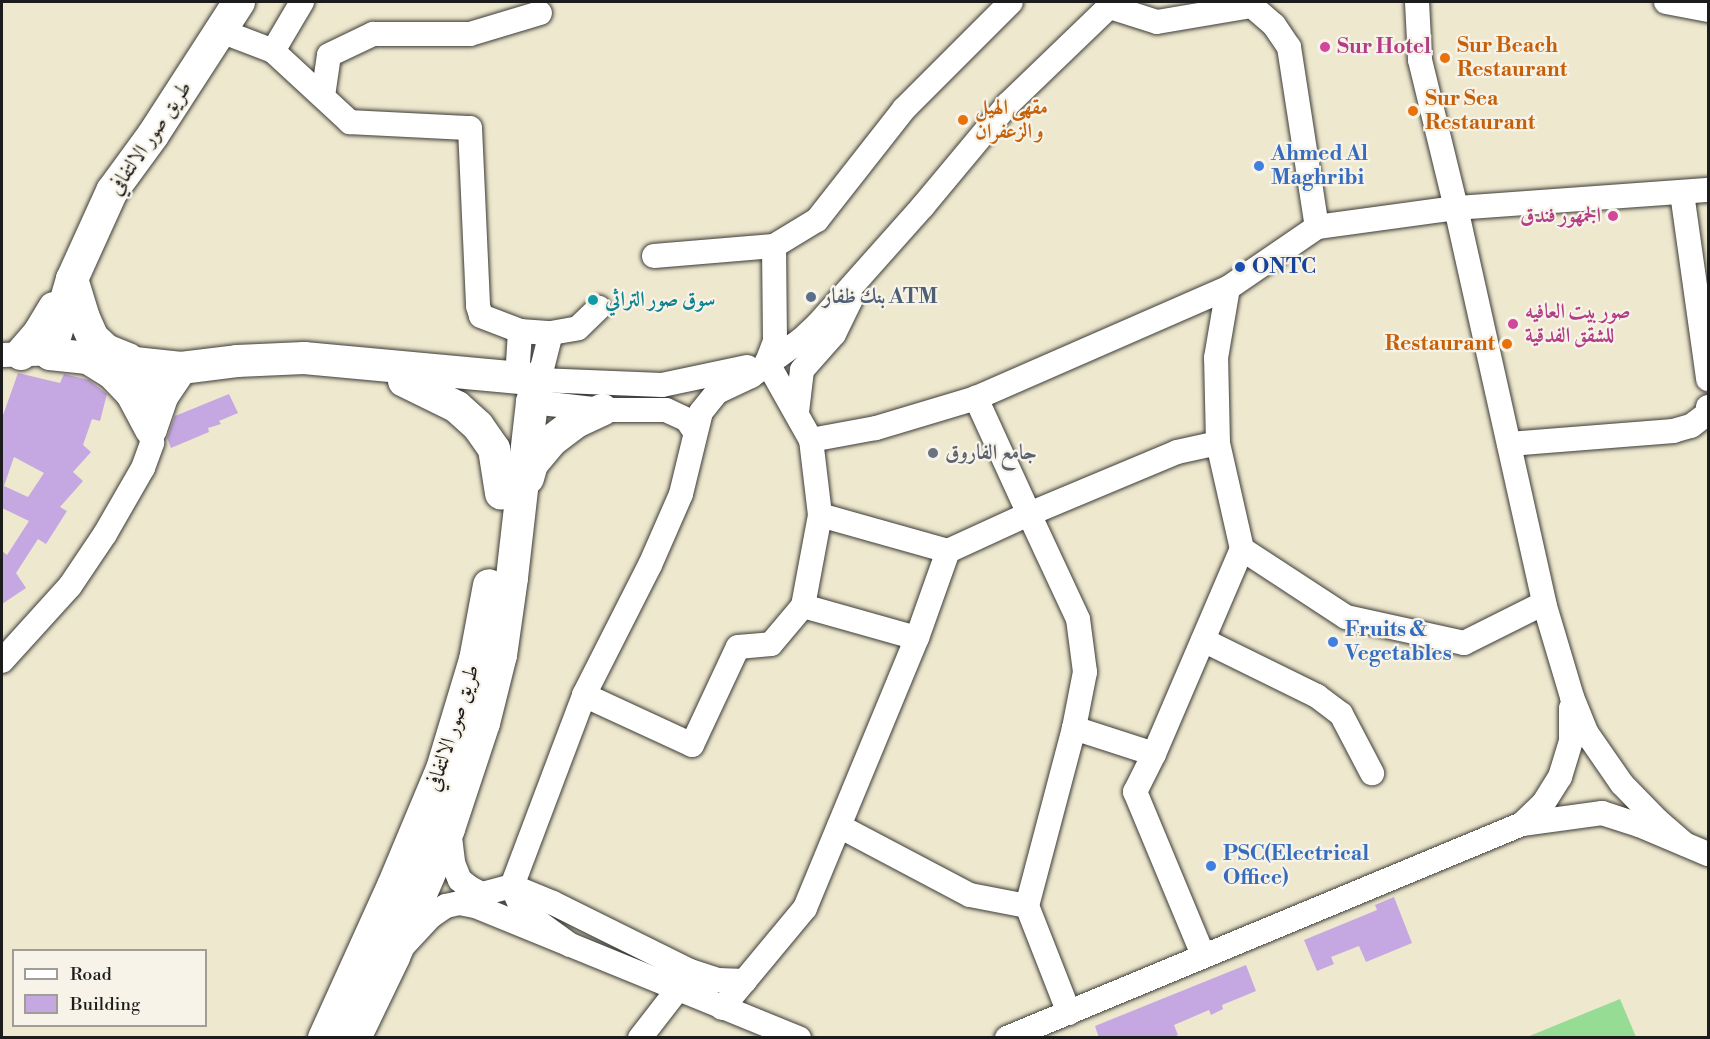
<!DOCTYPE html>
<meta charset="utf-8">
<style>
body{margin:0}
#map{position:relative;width:1710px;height:1039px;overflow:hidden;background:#eee8ce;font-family:"Libre Bodoni",Amiri,serif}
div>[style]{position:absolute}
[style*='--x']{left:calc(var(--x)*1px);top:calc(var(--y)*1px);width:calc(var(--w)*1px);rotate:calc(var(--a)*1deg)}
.green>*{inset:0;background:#97dc95}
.building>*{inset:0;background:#c5a8e2}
.roads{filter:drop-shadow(0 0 2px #3c3b37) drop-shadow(0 0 2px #3c3b37)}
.minor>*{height:24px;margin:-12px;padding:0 12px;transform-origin:12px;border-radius:12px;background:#fff}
.major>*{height:32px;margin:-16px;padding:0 16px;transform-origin:16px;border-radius:16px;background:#fff}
.dots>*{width:16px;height:16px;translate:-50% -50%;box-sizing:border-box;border:3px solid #f7f3e8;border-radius:50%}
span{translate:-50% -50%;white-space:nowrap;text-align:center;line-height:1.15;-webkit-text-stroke:4.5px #f7f3e8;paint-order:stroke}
.food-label{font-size:21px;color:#c56008;font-weight:700}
.left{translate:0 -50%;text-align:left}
.right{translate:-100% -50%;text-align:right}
.hotel-label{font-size:21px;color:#b23c85;font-weight:700}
.street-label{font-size:21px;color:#1c1c1c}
.shop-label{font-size:21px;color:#366cbe;font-weight:700}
.transit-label{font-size:21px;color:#164399;font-weight:700}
.service-label{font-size:21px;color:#4e5e75;font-weight:700}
.culture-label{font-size:21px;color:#0d838f;font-weight:700}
.worship-label{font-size:21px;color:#5b616d;font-weight:700}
.frame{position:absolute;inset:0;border:3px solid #1c1c1c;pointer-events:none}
.legend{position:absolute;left:12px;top:949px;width:195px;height:78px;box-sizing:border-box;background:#f7f3e8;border:2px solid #9f9d96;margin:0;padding:8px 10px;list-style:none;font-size:18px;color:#1c1c1c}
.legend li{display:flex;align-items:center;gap:12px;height:30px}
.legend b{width:30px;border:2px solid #9f9d96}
</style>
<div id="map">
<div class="green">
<i style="clip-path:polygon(1620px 999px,1636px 1037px,1527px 1037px)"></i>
</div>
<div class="building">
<i style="clip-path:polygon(evenodd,18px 373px,60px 383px,64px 374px,89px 380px,107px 394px,100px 421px,92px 419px,83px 445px,91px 452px,73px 472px,83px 481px,60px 507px,67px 511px,46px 544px,38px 539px,16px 573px,26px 588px,2px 604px,2px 551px,7px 555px,29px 521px,2px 508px,2px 418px,18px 373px,14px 457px,44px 473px,28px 497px,4px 486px,14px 457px)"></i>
<i style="clip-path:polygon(229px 394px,238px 413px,219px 421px,221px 424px,208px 428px,209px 432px,171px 448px,167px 438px,175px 416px)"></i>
<i style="clip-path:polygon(1394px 897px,1412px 943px,1366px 962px,1359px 946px,1331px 957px,1334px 964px,1317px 971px,1304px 940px,1377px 910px,1375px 905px)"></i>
<i style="clip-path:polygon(1246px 965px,1256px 991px,1222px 1005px,1223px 1009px,1211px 1015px,1209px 1010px,1174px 1025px,1178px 1035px,1171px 1038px,1099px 1038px,1095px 1026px)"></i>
</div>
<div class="roads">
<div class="minor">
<i style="--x:1417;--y:2;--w:58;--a:87"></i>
<i style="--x:1420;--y:60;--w:152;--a:76.3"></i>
<i style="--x:1456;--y:208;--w:405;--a:77.4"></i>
<i style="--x:1544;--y:603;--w:98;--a:73.4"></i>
<i style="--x:1572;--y:697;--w:38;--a:68"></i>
<i style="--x:1586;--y:732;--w:63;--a:55.3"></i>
<i style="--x:1622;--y:784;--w:50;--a:45.8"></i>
<i style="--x:1657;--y:820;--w:37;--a:41"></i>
<i style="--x:1666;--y:2;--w:43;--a:10.8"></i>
<i style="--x:1107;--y:6;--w:52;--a:17.7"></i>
<i style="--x:1157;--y:22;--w:96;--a:-9.6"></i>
<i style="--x:1252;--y:6;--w:29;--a:41"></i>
<i style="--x:1274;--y:25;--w:27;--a:56"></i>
<i style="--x:1289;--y:47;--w:182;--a:81.2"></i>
<i style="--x:221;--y:31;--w:56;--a:21"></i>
<i style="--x:273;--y:51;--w:105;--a:42.7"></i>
<i style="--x:350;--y:122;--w:120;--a:2.9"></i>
<i style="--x:470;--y:128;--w:178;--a:87.4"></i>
<i style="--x:478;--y:306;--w:10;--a:73"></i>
<i style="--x:481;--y:316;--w:42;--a:21"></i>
<i style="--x:520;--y:331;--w:31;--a:4"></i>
<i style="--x:551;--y:333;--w:27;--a:-10"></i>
<i style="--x:578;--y:328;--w:29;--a:-44"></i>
<i style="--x:273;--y:51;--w:57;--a:-59.4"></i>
<i style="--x:323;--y:96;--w:41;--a:-81.7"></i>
<i style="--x:329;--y:55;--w:49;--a:-25.5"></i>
<i style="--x:373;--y:34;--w:97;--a:0"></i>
<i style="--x:470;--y:34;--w:73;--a:-16.7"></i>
<i style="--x:1682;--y:193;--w:188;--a:82"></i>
<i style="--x:654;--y:256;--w:120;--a:-4.8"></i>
<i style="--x:774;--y:246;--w:50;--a:-31.2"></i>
<i style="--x:817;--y:220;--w:141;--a:-51.9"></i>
<i style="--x:904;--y:109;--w:151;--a:-45"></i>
<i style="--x:551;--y:333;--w:49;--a:104.3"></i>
<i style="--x:539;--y:380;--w:123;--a:2.3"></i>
<i style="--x:662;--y:385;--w:87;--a:-12"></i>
<i style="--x:2;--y:355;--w:37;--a:-2"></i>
<i style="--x:767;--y:362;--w:22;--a:-69"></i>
<i style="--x:775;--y:341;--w:95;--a:-90.6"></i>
<i style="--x:517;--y:379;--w:48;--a:-86.4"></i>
<i style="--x:532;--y:402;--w:70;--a:6.5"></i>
<i style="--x:602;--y:410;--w:64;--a:0"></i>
<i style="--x:666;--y:410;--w:23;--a:25"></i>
<i style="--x:687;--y:420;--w:14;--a:56"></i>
<i style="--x:797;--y:412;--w:42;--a:-83.2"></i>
<i style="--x:802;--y:370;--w:48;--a:-48.4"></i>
<i style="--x:834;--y:334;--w:39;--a:-64"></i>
<i style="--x:811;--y:440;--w:66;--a:-10.5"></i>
<i style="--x:876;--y:428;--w:104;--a:-16.7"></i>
<i style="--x:976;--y:398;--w:275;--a:-23.6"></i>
<i style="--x:1228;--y:288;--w:108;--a:-34.4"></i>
<i style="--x:1317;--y:227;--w:140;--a:-7.8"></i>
<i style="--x:1456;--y:208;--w:253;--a:-4.1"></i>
<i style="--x:1509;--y:444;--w:165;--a:-4.5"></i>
<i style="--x:1673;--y:431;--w:19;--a:-16"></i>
<i style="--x:1691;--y:426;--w:21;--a:-37"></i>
<i style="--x:1708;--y:413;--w:6;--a:-90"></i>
<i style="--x:820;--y:515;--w:133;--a:15.7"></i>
<i style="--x:1242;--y:549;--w:124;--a:33.2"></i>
<i style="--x:1346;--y:617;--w:121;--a:12.4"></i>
<i style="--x:1464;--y:643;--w:89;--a:-26.6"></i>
<i style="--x:803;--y:606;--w:118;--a:15.7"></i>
<i style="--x:1203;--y:640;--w:127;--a:26.2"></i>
<i style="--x:1317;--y:696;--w:30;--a:37"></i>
<i style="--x:1341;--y:714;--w:67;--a:62.3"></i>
<i style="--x:2;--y:661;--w:101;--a:-47.8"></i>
<i style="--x:70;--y:586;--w:63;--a:-56.1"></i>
<i style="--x:105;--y:534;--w:76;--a:-60.1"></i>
<i style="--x:143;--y:468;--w:27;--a:-70"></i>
<i style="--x:152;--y:443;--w:78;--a:-96.7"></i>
<i style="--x:584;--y:695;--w:119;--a:24.8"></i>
<i style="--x:692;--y:745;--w:108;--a:-64.9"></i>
<i style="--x:738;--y:647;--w:33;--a:-5"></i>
<i style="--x:771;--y:644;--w:50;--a:-49.9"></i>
<i style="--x:803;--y:606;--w:93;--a:-79.4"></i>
<i style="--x:820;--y:515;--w:76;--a:-96.8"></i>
<i style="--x:811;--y:440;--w:90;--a:-119.4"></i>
<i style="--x:1074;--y:728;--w:84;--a:18"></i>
<i style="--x:1522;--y:824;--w:29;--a:-44"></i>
<i style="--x:1543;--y:804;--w:32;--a:-58"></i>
<i style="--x:1560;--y:777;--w:39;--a:-73"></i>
<i style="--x:1571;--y:740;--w:32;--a:-90"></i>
<i style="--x:839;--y:826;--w:148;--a:27.8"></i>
<i style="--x:970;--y:895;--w:58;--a:10.9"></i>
<i style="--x:449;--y:829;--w:34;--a:83"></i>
<i style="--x:453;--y:863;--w:18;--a:68"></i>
<i style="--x:460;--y:880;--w:13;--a:39"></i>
<i style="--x:470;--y:888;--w:13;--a:27"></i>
<i style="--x:482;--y:894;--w:31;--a:-15"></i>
<i style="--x:512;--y:886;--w:44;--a:22.5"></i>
<i style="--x:553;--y:903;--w:153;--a:26.4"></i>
<i style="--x:690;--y:971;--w:29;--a:18"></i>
<i style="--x:718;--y:980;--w:27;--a:2"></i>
<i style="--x:405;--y:944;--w:37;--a:-47"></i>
<i style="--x:430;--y:917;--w:19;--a:-35"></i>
<i style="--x:446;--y:906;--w:13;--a:-13"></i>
<i style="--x:459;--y:903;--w:16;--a:11"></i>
<i style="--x:475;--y:906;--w:350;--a:22.2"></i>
<i style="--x:570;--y:945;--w:58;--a:-144.1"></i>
<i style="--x:523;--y:911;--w:27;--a:-114"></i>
<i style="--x:512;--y:886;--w:204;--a:-69.3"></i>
<i style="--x:584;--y:695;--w:146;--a:-63.1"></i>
<i style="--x:650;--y:565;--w:77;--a:-66.4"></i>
<i style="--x:681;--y:494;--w:84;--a:-76.3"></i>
<i style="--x:701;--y:412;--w:26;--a:-51"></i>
<i style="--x:717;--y:392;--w:38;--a:-25"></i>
<i style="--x:751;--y:376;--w:62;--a:-35.8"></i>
<i style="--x:801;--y:340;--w:23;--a:-43"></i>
<i style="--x:818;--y:324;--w:158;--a:-48.3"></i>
<i style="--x:923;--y:206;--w:133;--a:-50.2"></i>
<i style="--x:1008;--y:104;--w:147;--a:-43.9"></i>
<i style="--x:1203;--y:955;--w:177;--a:-112.6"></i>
<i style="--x:1135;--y:792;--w:42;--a:-63.4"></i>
<i style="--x:1154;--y:754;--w:223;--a:-66.8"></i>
<i style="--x:1242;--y:549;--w:109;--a:-102.8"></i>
<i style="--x:1218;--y:443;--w:85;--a:-91.3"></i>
<i style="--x:1216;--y:358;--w:71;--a:-80.3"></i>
<i style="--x:722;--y:1008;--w:130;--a:-50.3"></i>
<i style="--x:805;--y:908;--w:292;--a:-67.5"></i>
<i style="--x:917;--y:638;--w:92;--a:-70.4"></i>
<i style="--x:948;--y:551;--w:89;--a:-24.6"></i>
<i style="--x:1029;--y:514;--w:128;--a:-114.6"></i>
<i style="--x:1069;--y:1013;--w:115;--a:-111.4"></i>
<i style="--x:1027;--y:906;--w:184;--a:-75.2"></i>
<i style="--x:1074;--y:728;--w:57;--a:-78.9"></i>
<i style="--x:1085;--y:672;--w:53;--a:-97.5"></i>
<i style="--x:1078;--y:619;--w:116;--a:-115"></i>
<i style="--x:1029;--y:514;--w:160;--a:-22.7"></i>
<i style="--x:1177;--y:452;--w:42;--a:-12.4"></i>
<i style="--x:640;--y:1038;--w:62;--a:-52.2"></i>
<i style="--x:1007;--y:1038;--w:558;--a:-22.56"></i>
<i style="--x:1522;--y:824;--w:81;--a:-7.8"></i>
<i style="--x:1602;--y:813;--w:39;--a:18"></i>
<i style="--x:1639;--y:825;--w:75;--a:22.8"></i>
</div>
<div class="major">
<i style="--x:239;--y:2;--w:158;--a:122.9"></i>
<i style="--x:153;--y:135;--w:69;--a:126.2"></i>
<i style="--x:112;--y:191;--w:97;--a:114.4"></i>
<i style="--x:72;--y:279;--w:78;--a:106.3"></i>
<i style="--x:50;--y:354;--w:132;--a:6.1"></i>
<i style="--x:181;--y:368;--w:56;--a:-7.1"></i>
<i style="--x:237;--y:361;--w:67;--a:-2.6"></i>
<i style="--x:304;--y:358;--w:236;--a:5.3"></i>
<i style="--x:539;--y:380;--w:23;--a:108"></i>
<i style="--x:532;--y:402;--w:177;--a:96.5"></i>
<i style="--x:512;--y:578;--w:78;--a:98.1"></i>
<i style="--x:501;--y:655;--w:70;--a:104"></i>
<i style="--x:484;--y:723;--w:112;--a:108.3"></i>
<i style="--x:449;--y:829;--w:139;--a:113.3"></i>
<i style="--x:394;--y:957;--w:90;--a:115.7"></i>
<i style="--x:72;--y:279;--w:41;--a:72.9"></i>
<i style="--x:84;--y:318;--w:22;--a:66"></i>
<i style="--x:93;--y:338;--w:18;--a:43"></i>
<i style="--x:106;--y:350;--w:24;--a:22"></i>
<i style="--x:21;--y:354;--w:28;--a:-49"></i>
<i style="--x:39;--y:333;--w:29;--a:-59"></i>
<i style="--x:91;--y:360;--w:26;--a:32"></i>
<i style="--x:113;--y:374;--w:28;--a:46"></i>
<i style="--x:132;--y:394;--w:40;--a:62"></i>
<i style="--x:404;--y:381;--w:59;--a:26.1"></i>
<i style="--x:457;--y:407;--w:28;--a:42"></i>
<i style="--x:478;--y:426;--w:28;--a:55"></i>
<i style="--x:494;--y:449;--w:45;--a:81"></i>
<i style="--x:151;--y:429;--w:36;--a:-71"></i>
<i style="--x:163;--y:395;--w:32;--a:-56"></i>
<i style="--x:528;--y:478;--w:15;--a:-74"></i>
<i style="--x:532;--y:464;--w:30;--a:-50"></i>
<i style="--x:551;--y:441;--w:31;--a:-37"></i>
<i style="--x:576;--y:422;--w:29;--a:-25"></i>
<i style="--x:324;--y:1038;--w:167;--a:-65.6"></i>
<i style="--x:393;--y:886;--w:127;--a:-67.3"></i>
<i style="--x:442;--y:769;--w:114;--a:-73.2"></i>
<i style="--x:475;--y:660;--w:76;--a:-79.4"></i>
</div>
</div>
<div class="dots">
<i style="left:1325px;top:47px;background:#d1479c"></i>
<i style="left:1445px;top:58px;background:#e8710a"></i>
<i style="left:1413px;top:111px;background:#e8710a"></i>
<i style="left:963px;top:120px;background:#e8710a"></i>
<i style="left:1259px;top:166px;background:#3f7fe0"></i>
<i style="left:1613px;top:216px;background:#d1479c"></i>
<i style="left:1240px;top:267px;background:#1a4fb4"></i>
<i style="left:811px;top:297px;background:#5c6f8a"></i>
<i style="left:593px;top:300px;background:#0f9aa8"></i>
<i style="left:1513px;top:324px;background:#d1479c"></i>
<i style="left:1507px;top:344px;background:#e8710a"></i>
<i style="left:933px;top:453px;background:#6b7280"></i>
<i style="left:1333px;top:642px;background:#3f7fe0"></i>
<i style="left:1211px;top:866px;background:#3f7fe0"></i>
</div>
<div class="food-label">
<span class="left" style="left:1457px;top:58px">Sur Beach<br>Restaurant</span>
<span class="left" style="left:1425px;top:111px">Sur Sea<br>Restaurant</span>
<span class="left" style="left:975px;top:120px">مقهى الهيل<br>و الزعفران</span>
<span class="right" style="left:1495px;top:344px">Restaurant</span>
</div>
<div class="hotel-label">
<span class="left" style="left:1337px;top:47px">Sur Hotel</span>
<span class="right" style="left:1601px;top:216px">الجمهور فندق</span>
<span class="left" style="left:1525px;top:324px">صور بيت العافيه<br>للشقق الفدقية</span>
</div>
<div class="street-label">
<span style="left:150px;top:138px;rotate:-56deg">طريق صور الالتفافي</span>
<span style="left:453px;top:728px;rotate:-72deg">طريق صور الالتفافي</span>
</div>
<div class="shop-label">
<span class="left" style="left:1271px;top:166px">Ahmed Al<br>Maghribi</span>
<span class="left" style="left:1345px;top:642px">Fruits &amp;<br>Vegetables</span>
<span class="left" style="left:1223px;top:866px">PSC(Electrical<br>Office)</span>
</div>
<div class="transit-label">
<span class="left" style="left:1252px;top:267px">ONTC</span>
</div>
<div class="service-label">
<span class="left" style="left:823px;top:297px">بنك ظفار ATM</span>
</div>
<div class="culture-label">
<span class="left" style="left:605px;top:300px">سوق صور التراثي</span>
</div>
<div class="worship-label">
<span class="left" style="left:945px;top:453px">جامع الفاروق</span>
</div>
<div class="frame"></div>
<ul class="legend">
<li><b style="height:8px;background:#fff"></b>Road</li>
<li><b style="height:16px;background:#c5a8e2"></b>Building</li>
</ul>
</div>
